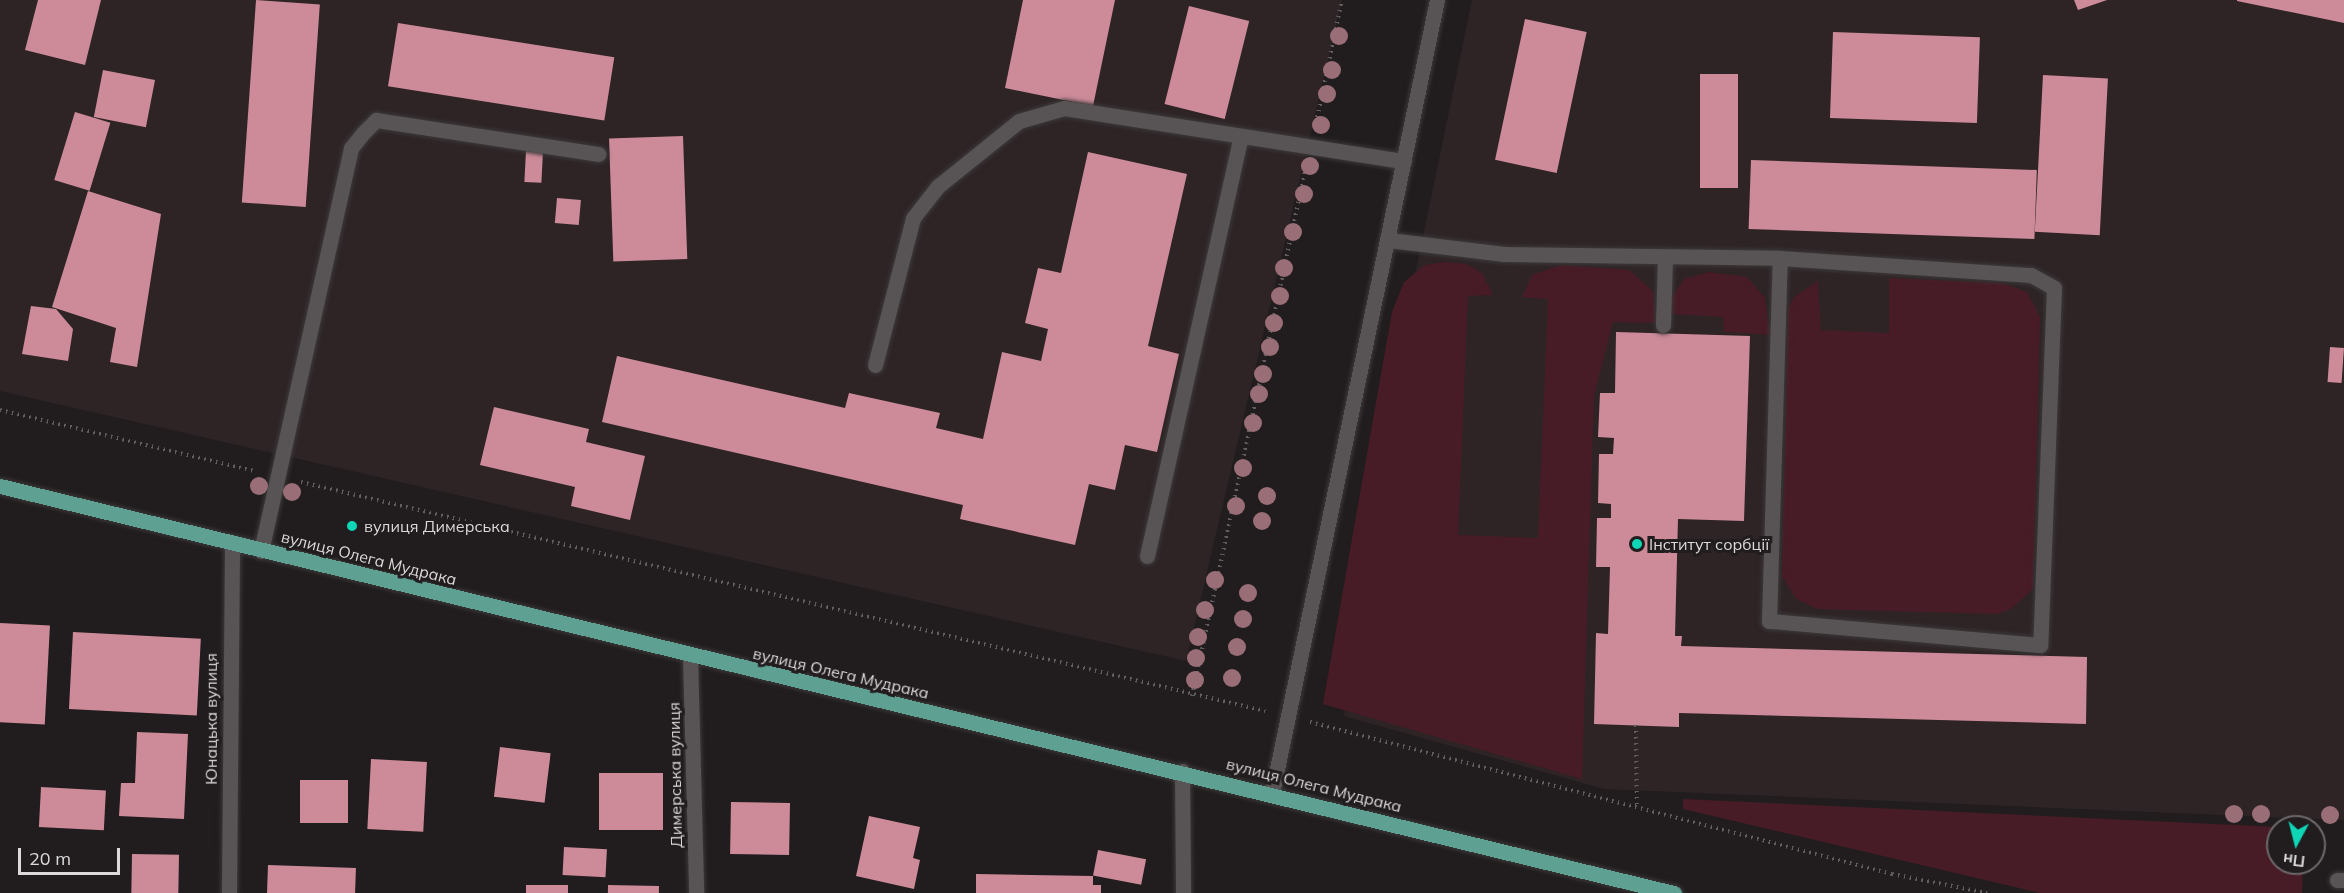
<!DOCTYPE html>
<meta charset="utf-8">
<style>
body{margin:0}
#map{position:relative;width:2344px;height:893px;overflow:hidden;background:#211d1e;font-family:Mulish,sans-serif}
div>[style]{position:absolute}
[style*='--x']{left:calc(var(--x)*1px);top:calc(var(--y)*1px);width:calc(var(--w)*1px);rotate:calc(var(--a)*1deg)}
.built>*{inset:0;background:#2e2426}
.green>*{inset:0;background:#481c27}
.building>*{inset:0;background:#cd8b99;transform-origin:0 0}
.path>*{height:4px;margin-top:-2px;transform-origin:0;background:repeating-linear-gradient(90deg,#625e5f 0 1.5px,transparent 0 6px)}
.roads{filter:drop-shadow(0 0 2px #3c393a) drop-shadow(0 0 2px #3c393a)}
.service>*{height:15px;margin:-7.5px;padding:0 7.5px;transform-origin:7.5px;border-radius:7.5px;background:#585455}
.minor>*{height:15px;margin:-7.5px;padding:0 7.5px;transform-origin:7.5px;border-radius:7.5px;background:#585455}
.tertiary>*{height:15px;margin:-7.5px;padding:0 7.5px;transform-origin:7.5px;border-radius:7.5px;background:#585455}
.primary>*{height:15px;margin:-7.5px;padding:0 7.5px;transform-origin:7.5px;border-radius:7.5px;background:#5ea091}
.trees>*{width:18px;height:18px;margin:-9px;border-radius:50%;background:#996e77}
.dots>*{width:16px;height:16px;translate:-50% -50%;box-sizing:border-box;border:3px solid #211d1e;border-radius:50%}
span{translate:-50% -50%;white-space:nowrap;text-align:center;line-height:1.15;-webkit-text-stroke:6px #211d1e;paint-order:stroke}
.poi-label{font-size:16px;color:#dcd9da}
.left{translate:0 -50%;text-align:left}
.street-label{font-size:16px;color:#dcd9da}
.north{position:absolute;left:2266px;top:815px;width:60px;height:60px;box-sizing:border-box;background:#211d1e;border:2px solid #6c6869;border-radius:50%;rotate:187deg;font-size:16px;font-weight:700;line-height:24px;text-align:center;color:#dcd9da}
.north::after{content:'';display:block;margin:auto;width:21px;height:27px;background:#0dd5b5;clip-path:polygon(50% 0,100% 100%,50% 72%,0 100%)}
.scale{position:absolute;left:18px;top:848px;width:102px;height:27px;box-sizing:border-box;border:3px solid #dcd9da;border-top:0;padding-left:8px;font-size:18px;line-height:21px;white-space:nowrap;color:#dcd9da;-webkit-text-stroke:4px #211d1e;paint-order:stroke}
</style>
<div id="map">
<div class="built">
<i style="clip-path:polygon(0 0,1342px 0,1186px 661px,0 391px)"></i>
<i style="clip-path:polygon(1472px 0,2344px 0,2344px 820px,1604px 789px,1344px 716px,1412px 290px)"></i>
</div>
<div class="green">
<i style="clip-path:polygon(1445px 262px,1466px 264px,1482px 273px,1493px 295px,1468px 296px,1458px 535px,1538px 538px,1548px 299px,1522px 297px,1532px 275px,1561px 265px,1629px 270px,1653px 291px,1656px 323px,1613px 322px,1594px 395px,1582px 779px,1323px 704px,1392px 312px,1404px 282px,1425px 265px)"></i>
<i style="clip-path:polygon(1709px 272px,1747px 277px,1765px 298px,1770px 335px,1724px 332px,1723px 317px,1671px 314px,1672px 297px,1684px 279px)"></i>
<i style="clip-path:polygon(1889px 278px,2002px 283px,2027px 292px,2040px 317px,2033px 589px,2011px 609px,1997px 614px,1818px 609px,1796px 599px,1782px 576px,1788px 309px,1794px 297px,1818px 281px,1821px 330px,1889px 333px)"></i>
<i style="clip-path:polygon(1683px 799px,2278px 827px,2278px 863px,2303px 863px,2302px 893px,2040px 893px,1683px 809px)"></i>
</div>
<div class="building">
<i style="clip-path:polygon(38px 0,101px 0,85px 65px,25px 50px)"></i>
<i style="left:256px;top:0;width:64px;height:203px;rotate:4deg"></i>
<i style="clip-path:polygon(1023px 0,1115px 0,1093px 106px,1005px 88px)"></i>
<i style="clip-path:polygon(2074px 0,2107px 0,2078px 10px)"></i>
<i style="clip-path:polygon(2237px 0,2344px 0,2344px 23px,2237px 1px)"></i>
<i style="left:1189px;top:6px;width:62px;height:101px;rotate:14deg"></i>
<i style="left:1525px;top:19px;width:63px;height:144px;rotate:12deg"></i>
<i style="left:398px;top:23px;width:219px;height:64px;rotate:9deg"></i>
<i style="left:1833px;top:32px;width:147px;height:86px;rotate:2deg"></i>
<i style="left:103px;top:70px;width:53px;height:48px;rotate:11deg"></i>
<i style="left:1700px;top:74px;width:38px;height:114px"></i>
<i style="left:2043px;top:75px;width:65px;height:157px;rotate:3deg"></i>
<i style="left:75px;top:112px;width:37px;height:71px;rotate:17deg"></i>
<i style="left:683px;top:136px;width:123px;height:74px;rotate:88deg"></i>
<i style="left:526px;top:151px;width:17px;height:31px;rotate:3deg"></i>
<i style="clip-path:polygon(1088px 152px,1187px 174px,1148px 346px,1179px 354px,1157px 452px,1125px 445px,1115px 490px,1089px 484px,1075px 545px,960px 519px,963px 505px,602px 422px,617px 356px,845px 408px,849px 393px,940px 413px,936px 428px,983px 439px,1002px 352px,1041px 361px,1048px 329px,1025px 323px,1038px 268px,1061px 273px)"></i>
<i style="left:1751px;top:160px;width:286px;height:69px;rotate:2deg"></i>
<i style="clip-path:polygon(88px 191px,161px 214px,137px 367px,110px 362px,116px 328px,52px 307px)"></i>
<i style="left:557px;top:198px;width:24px;height:25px;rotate:5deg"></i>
<i style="clip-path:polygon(31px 306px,56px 309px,73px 329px,68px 361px,22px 354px)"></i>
<i style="clip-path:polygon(1616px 332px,1750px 336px,1744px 521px,1678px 519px,1675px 636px,1682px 636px,1681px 646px,2087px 657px,2086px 724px,1679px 713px,1679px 727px,1594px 724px,1596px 633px,1608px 634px,1610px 567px,1596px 567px,1597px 518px,1611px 518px,1611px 504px,1598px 503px,1599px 454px,1613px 454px,1614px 438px,1598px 437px,1600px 393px,1615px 393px)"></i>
<i style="left:2330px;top:347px;width:14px;height:35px;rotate:4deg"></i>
<i style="clip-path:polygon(494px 407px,589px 429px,586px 442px,645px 456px,630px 520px,571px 506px,575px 487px,480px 465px)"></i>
<i style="left:0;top:623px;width:50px;height:99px;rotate:3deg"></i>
<i style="left:73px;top:632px;width:128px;height:77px;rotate:3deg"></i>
<i style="clip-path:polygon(137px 732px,188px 734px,184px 819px,119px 816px,121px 783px,135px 783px)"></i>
<i style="left:500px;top:747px;width:51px;height:50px;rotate:7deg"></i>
<i style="left:371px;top:759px;width:56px;height:70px;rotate:3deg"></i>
<i style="left:599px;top:773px;width:64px;height:57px"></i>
<i style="left:300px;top:780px;width:48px;height:43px"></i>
<i style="left:41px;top:787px;width:65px;height:40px;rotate:3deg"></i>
<i style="left:731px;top:802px;width:59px;height:52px;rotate:1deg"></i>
<i style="clip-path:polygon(869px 816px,920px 827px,913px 858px,920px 860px,914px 889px,856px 876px)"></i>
<i style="left:564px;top:847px;width:43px;height:28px;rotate:3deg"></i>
<i style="left:1098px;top:850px;width:49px;height:26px;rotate:11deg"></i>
<i style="left:132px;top:854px;width:47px;height:39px;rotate:1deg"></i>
<i style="left:268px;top:865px;width:88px;height:28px;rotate:2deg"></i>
<i style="clip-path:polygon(976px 874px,1093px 876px,1093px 885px,1101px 885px,1101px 893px,976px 893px)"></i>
<i style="left:568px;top:885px;width:8px;height:42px;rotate:90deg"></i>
<i style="left:608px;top:885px;width:51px;height:8px;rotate:1deg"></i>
</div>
<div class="path">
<i style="--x:1316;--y:123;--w:126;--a:-78.1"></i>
<i style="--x:0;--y:410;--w:262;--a:13.5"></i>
<i style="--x:301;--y:482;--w:991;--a:13.36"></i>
<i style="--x:1192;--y:696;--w:537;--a:-77.85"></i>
<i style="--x:1310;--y:722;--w:602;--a:14.64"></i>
<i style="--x:1892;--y:874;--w:97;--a:11.3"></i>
<i style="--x:1636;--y:725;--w:84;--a:89.3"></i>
</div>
<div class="roads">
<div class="service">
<i style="--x:1389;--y:240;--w:116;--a:6.9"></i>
<i style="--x:1504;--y:254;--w:276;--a:0.8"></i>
<i style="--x:1780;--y:258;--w:252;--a:3.9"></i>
<i style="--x:2031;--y:275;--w:26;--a:29"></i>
<i style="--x:2054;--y:288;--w:357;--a:92.2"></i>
<i style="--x:2040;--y:645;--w:272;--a:-174.9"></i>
<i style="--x:1769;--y:621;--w:363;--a:-88.3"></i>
<i style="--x:1663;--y:325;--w:68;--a:-88.3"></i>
<i style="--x:875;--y:365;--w:152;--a:-75.5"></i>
<i style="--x:913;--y:218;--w:39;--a:-52"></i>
<i style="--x:937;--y:187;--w:105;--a:-38.8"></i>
<i style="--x:1019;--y:121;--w:47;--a:-16.1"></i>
<i style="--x:1064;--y:108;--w:344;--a:8.9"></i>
<i style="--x:261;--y:551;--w:413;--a:-77.4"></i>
<i style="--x:351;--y:148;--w:22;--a:-51"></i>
<i style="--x:365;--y:131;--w:16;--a:-45"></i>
<i style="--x:376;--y:120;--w:225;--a:8.7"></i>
<i style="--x:1147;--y:556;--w:427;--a:-77.4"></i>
<i style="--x:2337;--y:880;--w:7;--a:0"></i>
</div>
<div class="minor">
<i style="--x:690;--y:656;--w:237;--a:88.5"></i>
<i style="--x:1182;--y:771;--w:122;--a:89.5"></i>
<i style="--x:229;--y:893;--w:349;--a:-89.5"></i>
</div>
<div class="tertiary">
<i style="--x:1272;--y:793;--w:810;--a:-78.25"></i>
</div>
<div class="primary">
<i style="--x:0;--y:486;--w:1723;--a:13.67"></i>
</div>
</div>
<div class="trees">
<i style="left:1339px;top:36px"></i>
<i style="left:1332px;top:70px"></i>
<i style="left:1327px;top:94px"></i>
<i style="left:1321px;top:125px"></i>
<i style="left:1310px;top:166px"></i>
<i style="left:1304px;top:194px"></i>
<i style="left:1293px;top:232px"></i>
<i style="left:1284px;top:268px"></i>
<i style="left:1280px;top:296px"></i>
<i style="left:1274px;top:323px"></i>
<i style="left:1270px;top:347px"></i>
<i style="left:1263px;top:374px"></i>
<i style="left:1259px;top:394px"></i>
<i style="left:1253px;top:423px"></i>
<i style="left:1243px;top:468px"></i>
<i style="left:259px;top:486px"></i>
<i style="left:292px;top:492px"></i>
<i style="left:1267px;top:496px"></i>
<i style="left:1236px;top:506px"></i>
<i style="left:1262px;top:521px"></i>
<i style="left:1215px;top:580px"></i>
<i style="left:1248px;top:593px"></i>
<i style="left:1205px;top:610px"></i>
<i style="left:1243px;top:619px"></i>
<i style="left:1198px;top:637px"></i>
<i style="left:1237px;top:647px"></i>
<i style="left:1196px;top:658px"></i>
<i style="left:1232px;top:678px"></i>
<i style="left:1195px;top:680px"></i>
<i style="left:2234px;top:814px"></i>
<i style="left:2261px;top:814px"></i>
<i style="left:2330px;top:815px"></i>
</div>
<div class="dots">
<i style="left:352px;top:526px;background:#0dd5b5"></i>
<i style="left:1637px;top:544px;background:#0dd5b5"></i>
</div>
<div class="poi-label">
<span class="left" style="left:364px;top:526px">вулиця Димерська</span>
<span class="left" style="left:1649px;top:544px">Інститут сорбції</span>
</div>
<div class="street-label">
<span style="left:369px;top:558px;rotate:14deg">вулиця Олега Мудрака</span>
<span style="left:841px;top:673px;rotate:13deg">вулиця Олега Мудрака</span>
<span style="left:211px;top:719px;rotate:-90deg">Юнацька вулиця</span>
<span style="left:675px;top:775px;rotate:-91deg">Димерська вулиця</span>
<span style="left:1314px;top:785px;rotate:14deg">вулиця Олега Мудрака</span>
</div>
<div class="north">Пн</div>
<div class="scale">20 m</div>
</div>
